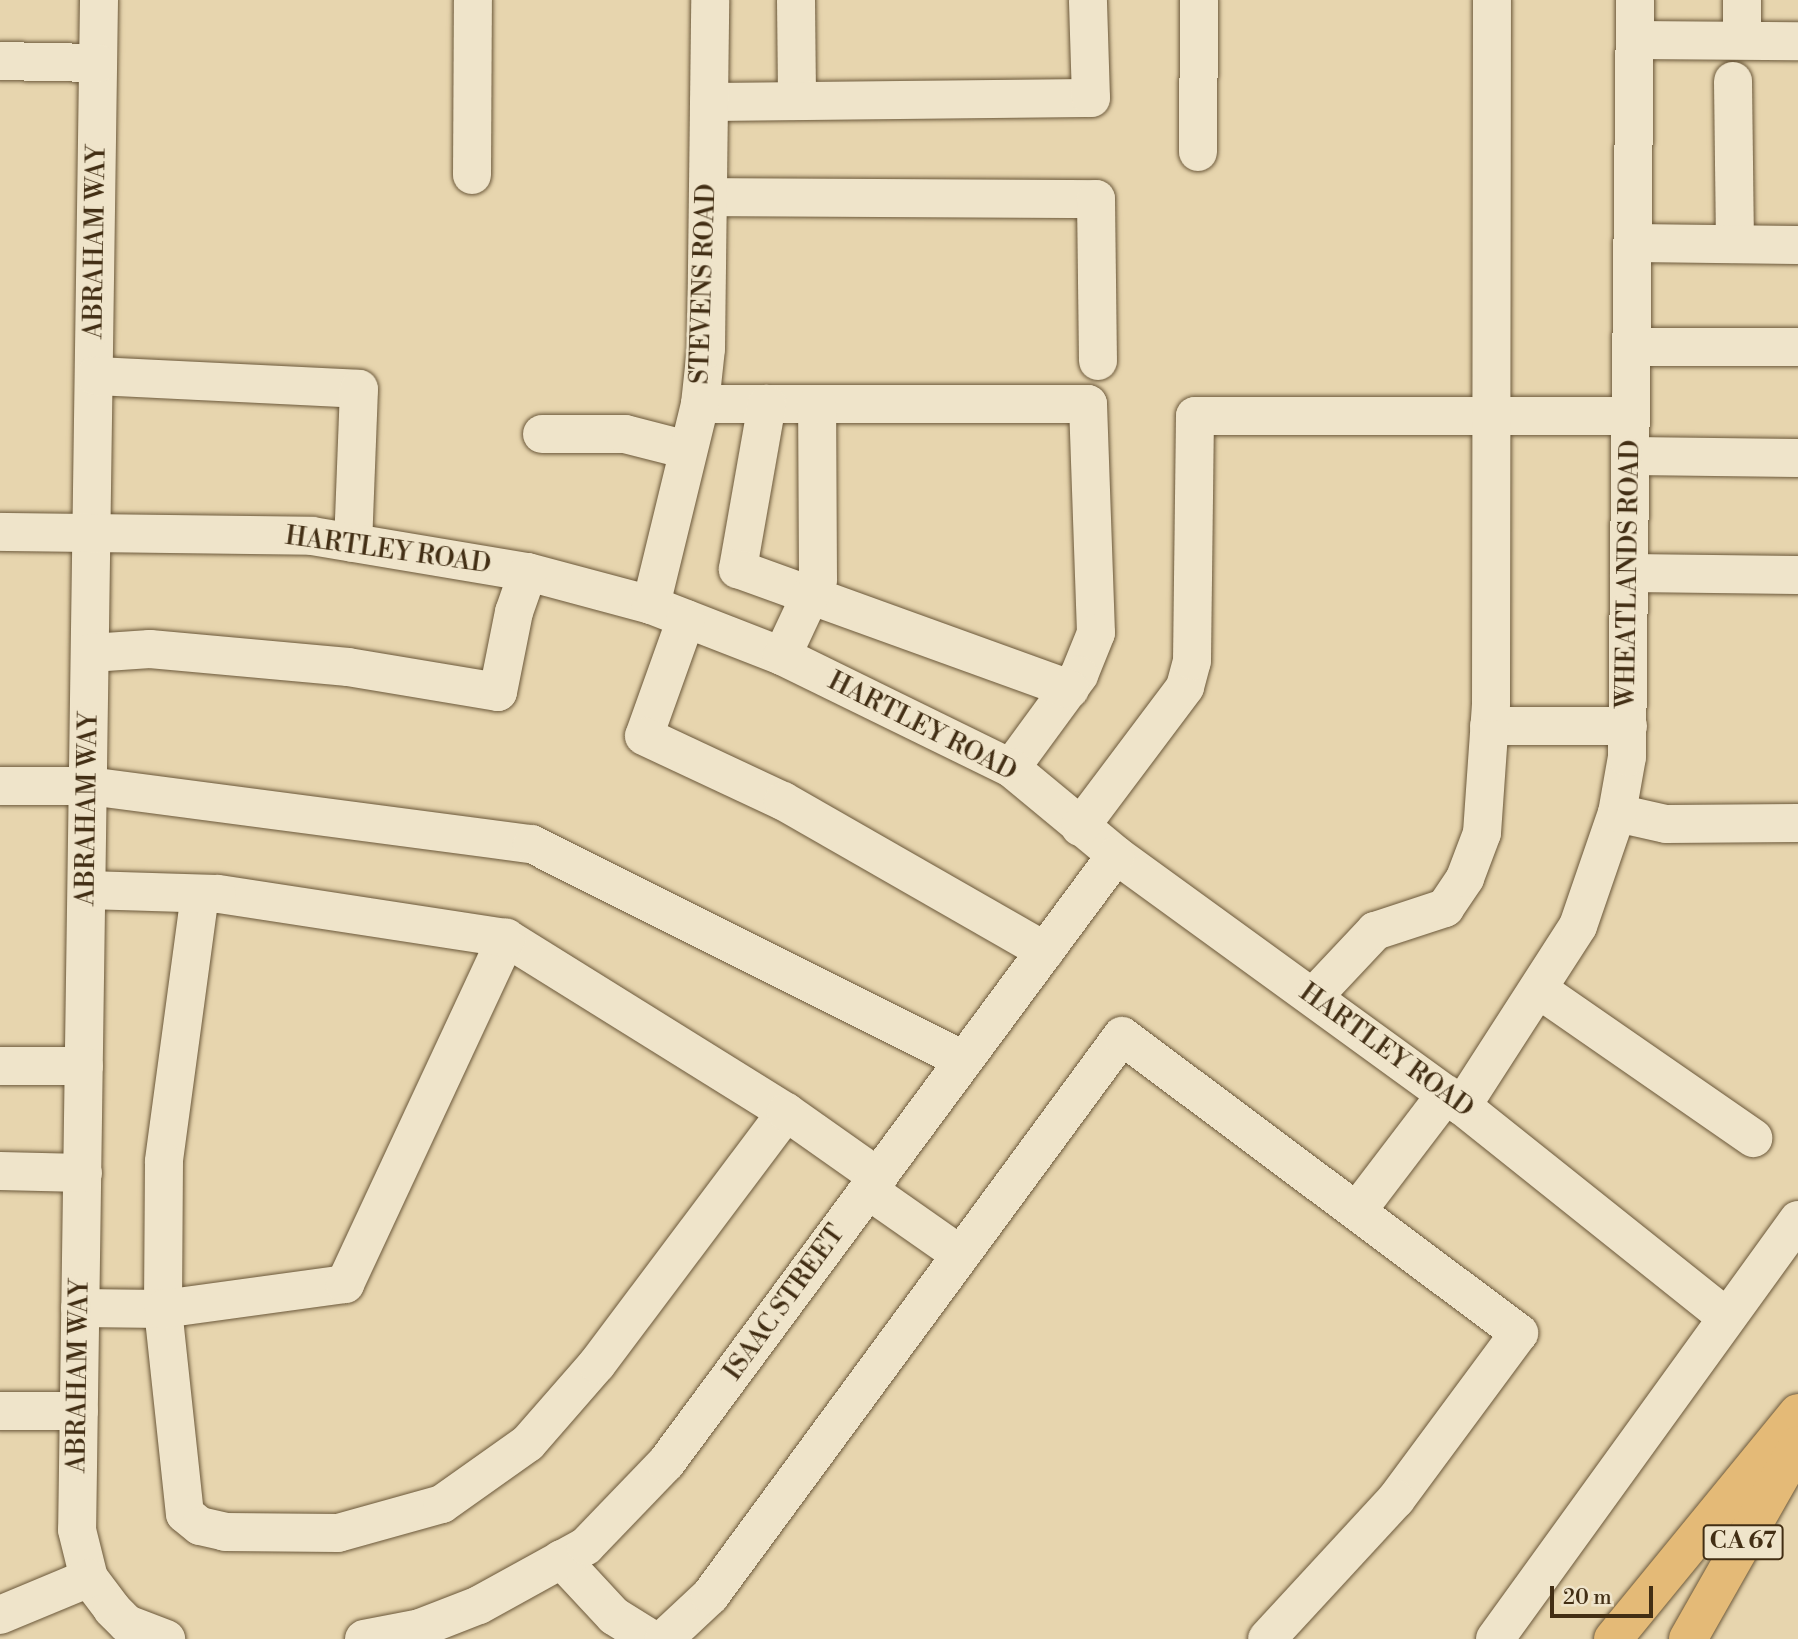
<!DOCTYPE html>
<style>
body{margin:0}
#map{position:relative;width:1798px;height:1639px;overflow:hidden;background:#e7d5ae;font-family:"Libre Bodoni",serif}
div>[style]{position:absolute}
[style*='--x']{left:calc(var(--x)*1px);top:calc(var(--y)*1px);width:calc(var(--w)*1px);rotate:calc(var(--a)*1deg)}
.roads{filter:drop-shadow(0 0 2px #6b583a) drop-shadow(0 0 2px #6b583a)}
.minor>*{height:38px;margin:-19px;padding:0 19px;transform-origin:19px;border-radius:19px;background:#efe4ca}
.highway>*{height:38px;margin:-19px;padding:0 19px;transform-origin:19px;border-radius:19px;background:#e4ba77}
span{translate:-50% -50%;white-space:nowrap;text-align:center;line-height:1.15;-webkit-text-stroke:5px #efe4ca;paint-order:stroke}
.shield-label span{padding:2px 5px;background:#efe4ca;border:2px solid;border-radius:5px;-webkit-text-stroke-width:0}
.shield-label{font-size:24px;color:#422e14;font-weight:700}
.street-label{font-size:26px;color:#422e14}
.scale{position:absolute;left:1550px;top:1586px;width:103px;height:32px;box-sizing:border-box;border:4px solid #422e14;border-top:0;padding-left:9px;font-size:21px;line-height:24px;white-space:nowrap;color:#422e14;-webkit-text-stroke:5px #efe4ca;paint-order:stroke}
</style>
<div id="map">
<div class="roads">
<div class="minor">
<i style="--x:99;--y:0;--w:1530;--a:90.82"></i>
<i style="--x:77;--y:1530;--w:49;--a:76"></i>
<i style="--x:89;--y:1578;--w:39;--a:53"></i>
<i style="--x:112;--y:1609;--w:21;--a:45"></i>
<i style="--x:127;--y:1624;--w:42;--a:21"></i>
<i style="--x:796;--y:0;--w:101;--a:89.4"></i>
<i style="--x:1635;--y:40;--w:163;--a:0.4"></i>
<i style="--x:1742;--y:40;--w:40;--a:-90"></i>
<i style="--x:0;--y:61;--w:98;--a:1.2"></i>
<i style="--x:1733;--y:81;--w:163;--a:89.3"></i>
<i style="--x:709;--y:102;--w:382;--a:-0.6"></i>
<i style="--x:1091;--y:98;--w:98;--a:-91.8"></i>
<i style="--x:1198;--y:152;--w:152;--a:-89.6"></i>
<i style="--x:472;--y:175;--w:175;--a:-89.7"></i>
<i style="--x:708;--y:197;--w:388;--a:0.3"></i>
<i style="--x:1096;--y:199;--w:162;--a:89.3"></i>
<i style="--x:1633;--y:243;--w:165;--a:0.7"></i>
<i style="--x:1632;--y:347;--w:166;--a:0"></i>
<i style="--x:95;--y:376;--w:264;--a:2.8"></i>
<i style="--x:359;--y:389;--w:154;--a:92.2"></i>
<i style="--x:700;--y:404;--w:388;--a:0"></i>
<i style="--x:1088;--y:404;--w:229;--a:88"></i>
<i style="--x:1096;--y:633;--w:45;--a:112"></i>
<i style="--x:1079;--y:675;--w:115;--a:126.2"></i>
<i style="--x:767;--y:404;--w:168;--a:100"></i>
<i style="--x:738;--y:569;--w:353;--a:19.9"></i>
<i style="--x:542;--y:434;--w:83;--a:0"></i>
<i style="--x:625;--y:434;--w:65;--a:14.3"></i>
<i style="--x:1631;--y:456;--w:167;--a:0.7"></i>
<i style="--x:0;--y:532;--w:312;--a:0.7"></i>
<i style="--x:312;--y:536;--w:219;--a:9.5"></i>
<i style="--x:528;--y:572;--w:127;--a:15"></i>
<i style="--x:651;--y:605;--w:141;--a:21.3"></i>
<i style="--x:782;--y:656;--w:255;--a:26.1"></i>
<i style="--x:1011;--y:768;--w:136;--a:39.6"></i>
<i style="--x:1116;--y:855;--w:427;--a:36"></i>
<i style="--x:1462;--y:1106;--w:338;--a:38.6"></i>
<i style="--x:1629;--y:573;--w:169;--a:0.7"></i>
<i style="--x:651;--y:605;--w:207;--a:-76.3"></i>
<i style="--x:700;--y:404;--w:55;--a:-83.8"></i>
<i style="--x:706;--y:349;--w:349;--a:-89.3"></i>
<i style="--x:686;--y:619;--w:124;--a:109.7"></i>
<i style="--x:644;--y:736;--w:153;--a:25.1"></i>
<i style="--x:783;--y:801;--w:302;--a:29.8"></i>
<i style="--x:91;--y:653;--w:59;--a:-3.9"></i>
<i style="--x:150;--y:649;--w:199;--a:5.2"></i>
<i style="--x:348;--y:667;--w:152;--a:9.5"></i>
<i style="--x:498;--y:692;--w:82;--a:-78.7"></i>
<i style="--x:514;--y:612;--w:42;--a:-70.7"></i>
<i style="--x:782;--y:656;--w:85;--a:-64.9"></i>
<i style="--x:818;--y:579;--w:175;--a:-90.3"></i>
<i style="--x:1489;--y:726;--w:139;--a:0"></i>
<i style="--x:0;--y:786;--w:89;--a:0"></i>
<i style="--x:89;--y:786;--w:447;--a:7.5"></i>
<i style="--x:532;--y:844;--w:483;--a:26.6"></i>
<i style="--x:1617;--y:813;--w:50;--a:12.7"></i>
<i style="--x:1666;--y:824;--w:132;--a:-0.4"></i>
<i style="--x:1080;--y:827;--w:175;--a:-53.1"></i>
<i style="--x:1185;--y:687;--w:27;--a:-75"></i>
<i style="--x:1192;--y:661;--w:245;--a:-89.3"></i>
<i style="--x:1195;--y:416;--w:436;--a:0"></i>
<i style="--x:200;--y:894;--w:270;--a:97.7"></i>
<i style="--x:164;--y:1162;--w:147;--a:90.4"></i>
<i style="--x:163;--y:1309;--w:206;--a:83.9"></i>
<i style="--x:185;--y:1514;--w:19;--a:39"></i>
<i style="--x:200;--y:1526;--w:26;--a:13"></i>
<i style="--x:225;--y:1532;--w:113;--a:0.5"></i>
<i style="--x:338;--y:1533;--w:108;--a:-15.6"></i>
<i style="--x:442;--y:1504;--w:105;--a:-35.3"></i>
<i style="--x:528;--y:1443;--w:105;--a:-48.9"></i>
<i style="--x:597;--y:1364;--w:315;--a:-53.1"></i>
<i style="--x:786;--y:1112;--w:330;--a:-148.1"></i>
<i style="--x:1538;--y:989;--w:262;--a:34.7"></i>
<i style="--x:1313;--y:997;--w:91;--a:-46.8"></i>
<i style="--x:1375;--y:931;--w:74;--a:-18.2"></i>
<i style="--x:1445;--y:908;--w:36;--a:-56"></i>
<i style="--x:1465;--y:878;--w:48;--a:-69.3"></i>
<i style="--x:1482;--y:833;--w:130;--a:-86"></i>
<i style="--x:1491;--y:703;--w:703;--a:-89.92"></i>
<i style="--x:0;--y:1066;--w:84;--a:0"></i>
<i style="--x:1462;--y:1106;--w:214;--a:-57.2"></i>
<i style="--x:1578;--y:926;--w:120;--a:-71"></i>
<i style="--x:1617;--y:813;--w:57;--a:-79.9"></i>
<i style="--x:1627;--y:757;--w:757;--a:-89.39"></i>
<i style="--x:786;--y:1112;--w:113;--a:35.2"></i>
<i style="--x:0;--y:1171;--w:83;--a:1.4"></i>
<i style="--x:868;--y:1190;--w:113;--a:35"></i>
<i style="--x:1357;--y:1211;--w:147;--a:-52.7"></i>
<i style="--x:80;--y:1308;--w:83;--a:0.7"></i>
<i style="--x:163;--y:1309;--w:184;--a:-7.8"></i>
<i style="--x:345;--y:1284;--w:382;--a:-65"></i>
<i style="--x:506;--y:938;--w:292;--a:-171.3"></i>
<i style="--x:217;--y:894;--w:130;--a:-178.2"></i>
<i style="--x:0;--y:1411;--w:79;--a:0"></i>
<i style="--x:561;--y:1559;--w:78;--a:47.1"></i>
<i style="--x:614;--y:1616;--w:44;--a:31.9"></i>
<i style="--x:0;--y:1615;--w:96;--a:-22.6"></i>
<i style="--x:364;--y:1639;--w:57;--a:-11.1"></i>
<i style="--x:420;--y:1628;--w:63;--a:-21.3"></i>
<i style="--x:479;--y:1605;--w:122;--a:-28.9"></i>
<i style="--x:586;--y:1546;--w:115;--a:-46.1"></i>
<i style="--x:666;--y:1463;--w:756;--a:-53.49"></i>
<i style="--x:664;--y:1639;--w:63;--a:-43.1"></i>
<i style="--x:710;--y:1596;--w:695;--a:-53.66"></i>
<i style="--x:1122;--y:1036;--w:496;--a:36.8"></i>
<i style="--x:1519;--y:1333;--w:207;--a:126.5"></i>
<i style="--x:1396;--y:1499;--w:190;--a:132.7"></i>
<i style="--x:1495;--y:1639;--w:517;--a:-54.13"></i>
</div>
<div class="highway">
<i style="--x:1613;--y:1639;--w:292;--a:-50.7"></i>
<i style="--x:1688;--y:1639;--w:223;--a:-60.4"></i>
</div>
</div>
<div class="shield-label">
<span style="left:1743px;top:1542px">CA 67</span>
</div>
<div class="street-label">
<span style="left:96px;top:242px;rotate:-89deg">ABRAHAM WAY</span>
<span style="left:704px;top:284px;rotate:-88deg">STEVENS ROAD</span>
<span style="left:388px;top:551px;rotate:8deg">HARTLEY ROAD</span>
<span style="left:1629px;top:574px;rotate:-89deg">WHEATLANDS ROAD</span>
<span style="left:922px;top:727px;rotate:27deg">HARTLEY ROAD</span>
<span style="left:88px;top:809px;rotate:-89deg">ABRAHAM WAY</span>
<span style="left:1386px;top:1051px;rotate:36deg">HARTLEY ROAD</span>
<span style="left:785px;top:1303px;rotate:-54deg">ISAAC STREET</span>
<span style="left:79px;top:1376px;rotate:-89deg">ABRAHAM WAY</span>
</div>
<div class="scale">20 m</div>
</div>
